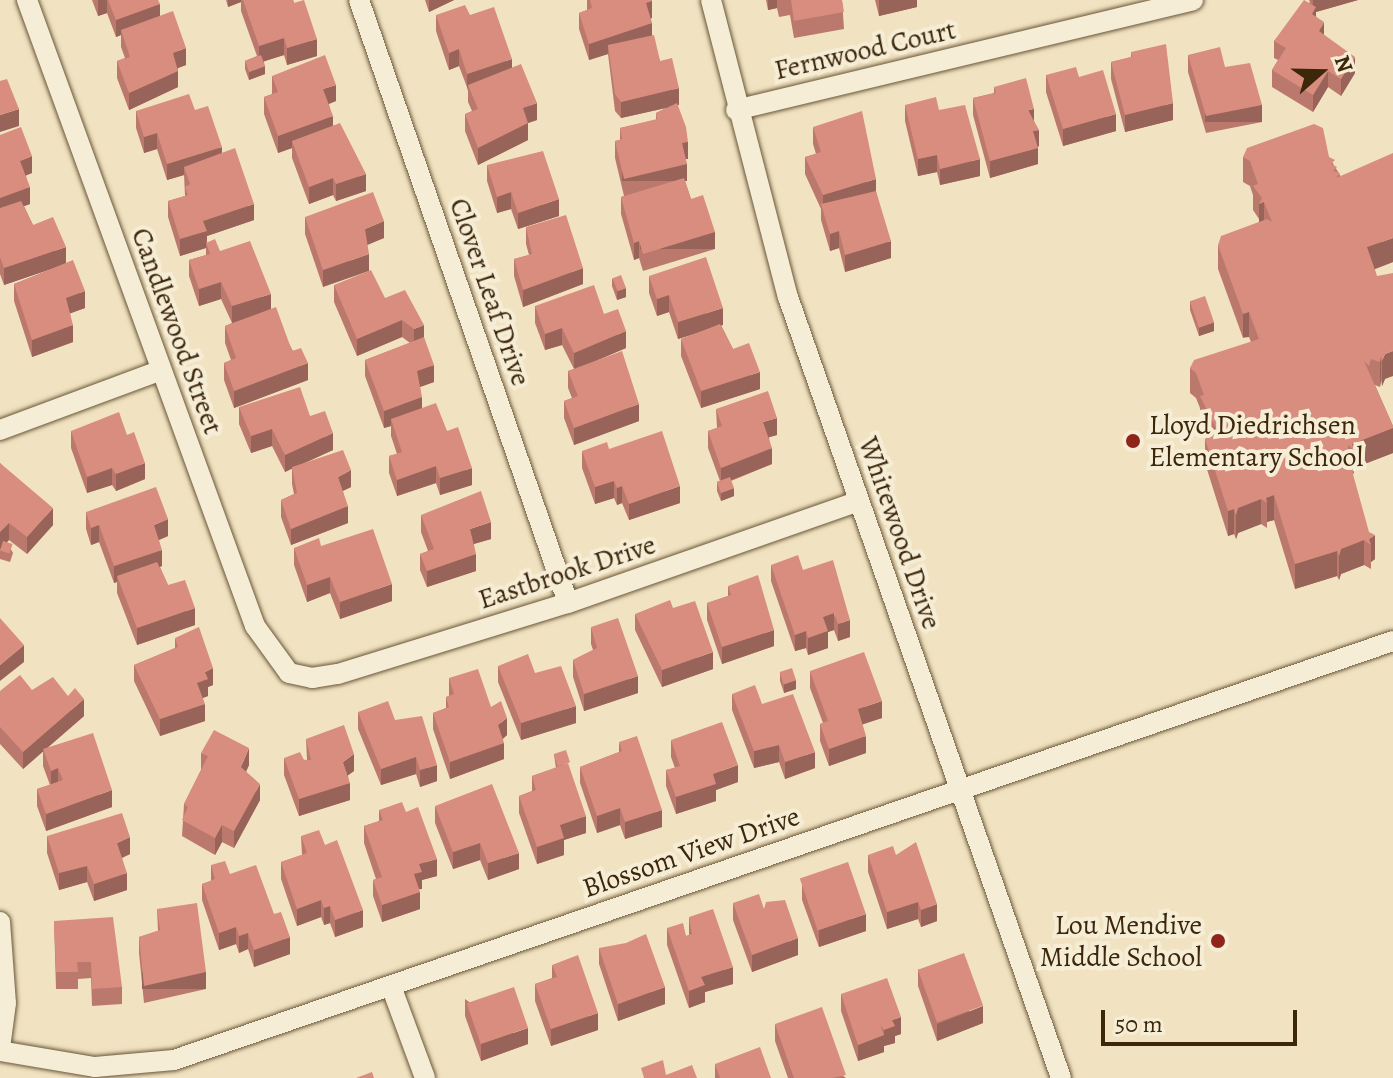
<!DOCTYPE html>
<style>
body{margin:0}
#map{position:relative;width:1393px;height:1078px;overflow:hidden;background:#f1e3c1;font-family:Alegreya,serif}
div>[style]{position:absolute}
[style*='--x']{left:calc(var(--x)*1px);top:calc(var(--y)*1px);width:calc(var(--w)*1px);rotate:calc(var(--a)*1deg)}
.roads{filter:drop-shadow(0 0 2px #695638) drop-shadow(0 0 2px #695638)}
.street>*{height:20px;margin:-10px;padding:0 10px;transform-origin:10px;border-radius:10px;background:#f6edd7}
.wall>*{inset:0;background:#bb796d}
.shaded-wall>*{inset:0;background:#986359;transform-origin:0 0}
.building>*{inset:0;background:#d98d7f;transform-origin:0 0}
.dots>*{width:22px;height:22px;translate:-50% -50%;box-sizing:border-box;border:4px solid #f6edd7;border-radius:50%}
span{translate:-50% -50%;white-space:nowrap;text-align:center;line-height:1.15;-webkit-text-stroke:8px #f6edd7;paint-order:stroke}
.street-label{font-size:28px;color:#3c270b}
.poi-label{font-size:28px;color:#3c270b}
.left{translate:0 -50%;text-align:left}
.right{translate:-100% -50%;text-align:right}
.north{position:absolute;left:1281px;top:32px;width:80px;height:80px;-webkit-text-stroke:6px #f6edd7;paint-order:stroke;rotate:70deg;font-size:22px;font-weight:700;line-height:32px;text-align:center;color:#3c270b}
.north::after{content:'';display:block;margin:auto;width:28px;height:36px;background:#3c270b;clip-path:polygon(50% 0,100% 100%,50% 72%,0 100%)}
.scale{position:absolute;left:1101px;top:1010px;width:196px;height:36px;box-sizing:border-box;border:4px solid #3c270b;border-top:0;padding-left:10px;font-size:24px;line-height:28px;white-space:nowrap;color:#3c270b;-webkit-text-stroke:6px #f6edd7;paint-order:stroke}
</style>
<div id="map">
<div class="roads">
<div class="street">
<i style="--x:27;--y:0;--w:666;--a:69.99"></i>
<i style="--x:255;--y:626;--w:58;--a:54.1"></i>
<i style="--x:289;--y:673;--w:24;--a:12"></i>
<i style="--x:312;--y:678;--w:26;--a:-9"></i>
<i style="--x:338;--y:674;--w:241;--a:-17.2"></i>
<i style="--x:568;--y:603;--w:308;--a:-19.3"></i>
<i style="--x:359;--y:0;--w:638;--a:70.88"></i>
<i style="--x:711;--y:0;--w:307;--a:75.5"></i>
<i style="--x:788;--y:297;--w:827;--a:70.73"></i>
<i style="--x:736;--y:110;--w:470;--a:-13.5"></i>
<i style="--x:0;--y:430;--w:172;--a:-20.4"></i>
<i style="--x:0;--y:922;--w:81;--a:85.8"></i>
<i style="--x:6;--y:1003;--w:45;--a:97.6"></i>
<i style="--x:391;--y:986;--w:98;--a:69.7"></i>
<i style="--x:0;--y:1051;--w:96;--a:9.6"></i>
<i style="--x:95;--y:1067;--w:79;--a:-5.1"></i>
<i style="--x:174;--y:1060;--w:1289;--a:-18.97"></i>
</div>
</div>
<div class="wall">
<i style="clip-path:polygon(92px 0,158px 0,160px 16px,186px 65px,178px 68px,178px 87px,129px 110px,117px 78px,117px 61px,125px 58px,121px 47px,121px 35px,116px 37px,107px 13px,98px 16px)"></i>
<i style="clip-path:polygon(226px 0,293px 0,317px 56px,287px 65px,284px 55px,264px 61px,265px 74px,249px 80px,245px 69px,245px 61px,257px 56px,241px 11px,241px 2px,228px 7px)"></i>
<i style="clip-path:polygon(425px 0,454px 0,429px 12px)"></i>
<i style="clip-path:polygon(587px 0,652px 0,652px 18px,651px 18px,652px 36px,660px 61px,679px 105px,677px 105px,688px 159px,686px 159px,687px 181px,685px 181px,691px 199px,715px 249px,643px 271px,639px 258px,634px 260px,621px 214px,621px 197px,624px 196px,615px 158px,615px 141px,620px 140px,620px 128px,656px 120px,656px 113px,666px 108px,621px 118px,615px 111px,608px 54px,589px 60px,579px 29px,579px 13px,587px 10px)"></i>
<i style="clip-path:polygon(766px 0,842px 0,844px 29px,794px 38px,790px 15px,779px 17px,777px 8px,768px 10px)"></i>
<i style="clip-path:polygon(875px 0,917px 0,917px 7px,879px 16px)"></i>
<i style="clip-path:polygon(1309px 0,1358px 0,1316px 12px,1316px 17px,1324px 35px,1355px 73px,1341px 96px,1328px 87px,1313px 112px,1272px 87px,1272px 70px,1278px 60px,1274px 58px,1274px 41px,1310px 2px)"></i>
<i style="clip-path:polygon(436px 15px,470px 15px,512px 68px,537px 120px,528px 123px,528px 140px,478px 165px,465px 131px,465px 114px,472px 111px,468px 102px,468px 90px,459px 66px,449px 70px,436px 31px)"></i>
<i style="clip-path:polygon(1131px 52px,1173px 120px,1125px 132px,1111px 79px,1111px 62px,1131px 57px)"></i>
<i style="clip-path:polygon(1188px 55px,1225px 67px,1262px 122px,1206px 133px,1188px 72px)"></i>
<i style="clip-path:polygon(1046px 75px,1079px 77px,1116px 131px,1063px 146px,1046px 92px)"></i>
<i style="clip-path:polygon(272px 76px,336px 101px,329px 104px,333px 126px,366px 191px,336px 201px,333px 195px,309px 204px,292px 158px,292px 148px,278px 153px,264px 114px,264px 97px,272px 94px)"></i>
<i style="clip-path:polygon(994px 87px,1034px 121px,1039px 146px,1038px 147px,1038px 164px,990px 178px,973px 115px,973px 98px,994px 93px)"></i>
<i style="clip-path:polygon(905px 105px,939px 110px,980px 176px,940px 185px,937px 172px,918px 176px,905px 121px)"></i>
<i style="clip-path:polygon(195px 110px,222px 153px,254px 220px,207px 236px,207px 243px,220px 251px,271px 309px,308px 380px,234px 408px,224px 380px,224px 363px,231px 360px,225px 343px,225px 326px,232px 323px,221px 299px,199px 306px,189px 276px,189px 260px,206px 255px,206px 248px,180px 256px,168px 217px,168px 201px,185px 196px,184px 175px,167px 180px,157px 149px,144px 153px,136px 128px,136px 111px)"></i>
<i style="clip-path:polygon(813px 127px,876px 191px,891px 258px,845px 272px,839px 248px,830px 251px,821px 220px,821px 209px,805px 174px,805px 157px,816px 154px,813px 144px)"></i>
<i style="clip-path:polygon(0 135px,32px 173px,26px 175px,30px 204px,24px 206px,33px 225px,66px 263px,85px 308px,70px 313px,73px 342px,32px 357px,14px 301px,14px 284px,57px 267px,4px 285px,0 274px)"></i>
<i style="clip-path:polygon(1243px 157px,1329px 157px,1393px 262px,1375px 269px,1385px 379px,1382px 386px,1381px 380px,1380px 387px,1375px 385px,1393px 426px,1393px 453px,1354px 468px,1354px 474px,1352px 473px,1375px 559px,1371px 562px,1371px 569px,1364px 565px,1341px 574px,1339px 580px,1337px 576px,1295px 589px,1274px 520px,1267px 522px,1267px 528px,1261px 524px,1238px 533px,1236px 539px,1234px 534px,1228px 536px,1205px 463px,1205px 439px,1209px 437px,1200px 421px,1200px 408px,1196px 398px,1190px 393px,1190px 368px,1251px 342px,1249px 337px,1243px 338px,1218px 269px,1218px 245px,1259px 222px,1259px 219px,1253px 210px,1253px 195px,1250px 186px,1243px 182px)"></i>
<i style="clip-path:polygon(487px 165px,559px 216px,518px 229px,511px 209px,497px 213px,487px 181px)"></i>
<i style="clip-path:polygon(305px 217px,384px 238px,367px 244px,323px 287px,305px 234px)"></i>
<i style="clip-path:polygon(526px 227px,583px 284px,523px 307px,514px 276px,514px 259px,529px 255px,526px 244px)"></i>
<i style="clip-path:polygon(649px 276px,723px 325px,721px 325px,733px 349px,760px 389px,701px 408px,681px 356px,681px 339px,703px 331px,678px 339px,669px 312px,657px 316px,649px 293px)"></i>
<i style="clip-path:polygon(612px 278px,626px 297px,617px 300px,612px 286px)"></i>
<i style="clip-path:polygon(334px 285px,385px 298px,424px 338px,434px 382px,420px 387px,422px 408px,447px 431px,472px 485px,440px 495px,436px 483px,397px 496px,389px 473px,389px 456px,397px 454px,391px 436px,391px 426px,384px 428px,365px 376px,365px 360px,410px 343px,402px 337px,357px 356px,334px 302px)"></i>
<i style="clip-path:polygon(1190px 301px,1214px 331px,1199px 336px,1190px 310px)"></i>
<i style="clip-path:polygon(535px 306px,604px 314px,626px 348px,598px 360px,639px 421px,574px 445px,564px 418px,564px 401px,572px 398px,568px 388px,568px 371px,574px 369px,562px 345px,545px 350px,535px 323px)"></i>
<i style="clip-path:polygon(239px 407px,310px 416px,333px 450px,304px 463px,351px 487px,343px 491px,348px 523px,291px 545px,281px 517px,281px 500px,294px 494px,292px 484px,292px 468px,285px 472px,272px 446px,251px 453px,239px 424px)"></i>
<i style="clip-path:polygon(716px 409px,777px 435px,769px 437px,772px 464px,731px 481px,734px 496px,721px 501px,717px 491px,717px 482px,720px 481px,708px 448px,708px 431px,717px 428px)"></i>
<i style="clip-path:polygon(71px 431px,127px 435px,145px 479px,116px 491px,112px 485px,87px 493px,71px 448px)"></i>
<i style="clip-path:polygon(609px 449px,680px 503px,629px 520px,622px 503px,617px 505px,614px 498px,595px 504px,582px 468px,582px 451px)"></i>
<i style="clip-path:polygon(0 463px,53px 525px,27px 554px,9px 540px,7px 542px,13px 553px,10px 562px,0 559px)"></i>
<i style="clip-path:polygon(86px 512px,168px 536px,159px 540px,162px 566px,160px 567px,168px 585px,195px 625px,137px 645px,117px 593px,117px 582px,114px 583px,99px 542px,91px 545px,86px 529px)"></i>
<i style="clip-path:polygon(421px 515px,491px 539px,474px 544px,476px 571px,427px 587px,420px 570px,420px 554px,428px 551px,421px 532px)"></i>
<i style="clip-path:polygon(321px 546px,392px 601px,340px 619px,330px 593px,307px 602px,294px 565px,294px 548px)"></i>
<i style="clip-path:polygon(771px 565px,803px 570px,850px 637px,838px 641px,834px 630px,828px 632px,828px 648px,808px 655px,806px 648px,795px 651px,771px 581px)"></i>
<i style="clip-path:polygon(728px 586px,774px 646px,722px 664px,707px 620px,707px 603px,728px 596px)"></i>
<i style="clip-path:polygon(635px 614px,713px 669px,662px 687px,635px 630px)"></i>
<i style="clip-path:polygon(591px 627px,638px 693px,584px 711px,573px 677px,573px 660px,593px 650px,591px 644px)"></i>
<i style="clip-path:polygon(175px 638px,213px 685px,208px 687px,208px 696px,203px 698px,205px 721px,160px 736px,134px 681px,134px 665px,175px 648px)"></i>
<i style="clip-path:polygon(498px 666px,535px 673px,576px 723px,521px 740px,498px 682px)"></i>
<i style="clip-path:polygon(810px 671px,882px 718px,862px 724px,866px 753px,829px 766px,820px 741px,820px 724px,823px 723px,810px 688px)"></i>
<i style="clip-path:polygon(780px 672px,796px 689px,784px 693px,780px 681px)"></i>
<i style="clip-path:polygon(449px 678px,491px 707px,507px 735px,503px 739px,504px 759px,450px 779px,433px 729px,433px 713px,446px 708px,446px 697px,449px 696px)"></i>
<i style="clip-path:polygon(32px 690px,84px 716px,47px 748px,112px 807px,46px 831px,37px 806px,37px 789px,50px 785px,43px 766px,43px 751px,23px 769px,0 744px,0 691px)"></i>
<i style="clip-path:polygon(732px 694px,762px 704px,815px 768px,785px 779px,779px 762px,754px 768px,732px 710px)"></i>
<i style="clip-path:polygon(358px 712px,395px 720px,437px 781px,420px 787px,416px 774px,381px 785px,358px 729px)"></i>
<i style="clip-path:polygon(306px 739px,354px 771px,348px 775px,350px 800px,299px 816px,284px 775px,284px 758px,307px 760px)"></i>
<i style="clip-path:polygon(671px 740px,738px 782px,716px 790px,716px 801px,676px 814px,666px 786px,666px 770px,675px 768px,671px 757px)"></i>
<i style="clip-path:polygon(619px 742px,662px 827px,625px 839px,620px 825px,597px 833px,580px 783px,580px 767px,619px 752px)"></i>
<i style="clip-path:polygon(201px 753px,249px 765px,246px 771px,260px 800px,234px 848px,222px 842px,215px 855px,182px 836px,184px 804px,201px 770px)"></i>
<i style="clip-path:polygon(554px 755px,570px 770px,586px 833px,564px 840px,564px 855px,537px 864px,519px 813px,519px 796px,532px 791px,532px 776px,556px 768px)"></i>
<i style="clip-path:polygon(435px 806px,519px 869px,488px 880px,480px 860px,453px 869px,435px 823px)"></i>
<i style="clip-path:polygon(379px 810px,437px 876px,422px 880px,422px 889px,419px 889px,420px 909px,382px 922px,373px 896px,373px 880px,376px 879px,364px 843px,364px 826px,379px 821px)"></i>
<i style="clip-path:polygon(47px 836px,130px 854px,122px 858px,127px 890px,94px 901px,87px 882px,59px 890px,47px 853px)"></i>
<i style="clip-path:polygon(301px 836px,325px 845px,363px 927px,335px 937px,330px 923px,324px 925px,321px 917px,297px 926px,281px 879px,281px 862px,302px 855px)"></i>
<i style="clip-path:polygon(868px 855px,896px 855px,937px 921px,921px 927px,918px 919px,887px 929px,868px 872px)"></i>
<i style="clip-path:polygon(211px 865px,230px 874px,274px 914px,290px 954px,254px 967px,248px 949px,239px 953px,236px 944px,219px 950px,202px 900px,202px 884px,211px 881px)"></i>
<i style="clip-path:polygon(802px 883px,866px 931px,819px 947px,802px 900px)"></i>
<i style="clip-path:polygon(733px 903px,764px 909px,798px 955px,752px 972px,733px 920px)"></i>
<i style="clip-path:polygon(157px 909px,206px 989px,144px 1003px,139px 953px,139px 937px,158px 931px)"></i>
<i style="clip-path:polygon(689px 917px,733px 984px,705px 992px,705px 1002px,689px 1008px,667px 945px,667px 928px,686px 936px,689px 935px)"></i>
<i style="clip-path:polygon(54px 921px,122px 987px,122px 1004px,92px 1006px,91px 978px,78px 979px,78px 989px,56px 989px)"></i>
<i style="clip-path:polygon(599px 948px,665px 1004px,618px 1021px,599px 964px)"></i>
<i style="clip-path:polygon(552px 965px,598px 1030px,551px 1046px,535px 1001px,535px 984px,552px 978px)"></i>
<i style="clip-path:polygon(918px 969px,983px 1023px,937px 1041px,918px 986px)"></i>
<i style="clip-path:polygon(841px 994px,901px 1034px,895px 1036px,895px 1043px,884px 1046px,884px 1052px,858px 1061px,841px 1011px)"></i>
<i style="clip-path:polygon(465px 999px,528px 1044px,481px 1061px,465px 1016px)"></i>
<i style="clip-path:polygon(775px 1024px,846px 1078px,788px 1078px,775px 1041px)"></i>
<i style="clip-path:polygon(715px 1064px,771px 1078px,715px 1078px)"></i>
</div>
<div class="shaded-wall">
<i style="clip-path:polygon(98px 0,107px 0,107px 13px,98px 16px)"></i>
<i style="clip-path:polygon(228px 0,241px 0,241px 2px,228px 7px)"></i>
<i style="clip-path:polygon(429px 0,454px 0,429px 12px)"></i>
<i style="clip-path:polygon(768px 0,777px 0,777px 8px,768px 10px)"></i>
<i style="clip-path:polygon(879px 0,917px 0,917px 7px,879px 16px)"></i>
<i style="clip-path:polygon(1313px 0,1358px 0,1316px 12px,1316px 24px,1312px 14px)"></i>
<i style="clip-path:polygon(652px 1px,652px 18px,646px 20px,646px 3px)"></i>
<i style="clip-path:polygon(160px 4px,160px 21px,121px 30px,121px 35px,116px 37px,116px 20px)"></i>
<i style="clip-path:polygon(1324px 22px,1324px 39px,1319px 31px)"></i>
<i style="clip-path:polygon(652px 23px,652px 40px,608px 45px,608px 54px,589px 60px,589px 44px)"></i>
<i style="clip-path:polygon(284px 38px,284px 55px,259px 63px,259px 46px)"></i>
<i style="clip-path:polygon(317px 39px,317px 56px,287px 65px,287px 48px)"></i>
<i style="clip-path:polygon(186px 48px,186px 65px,173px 70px,173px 53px)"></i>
<i style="clip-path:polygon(459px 49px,459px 66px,449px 70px,449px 53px)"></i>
<i style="clip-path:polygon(1355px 57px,1355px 73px,1341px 96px,1341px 79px)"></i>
<i style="clip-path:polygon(512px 59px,512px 76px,468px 85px,467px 91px,467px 74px)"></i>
<i style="clip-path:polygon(265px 66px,265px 74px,249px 80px,249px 72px)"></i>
<i style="clip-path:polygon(178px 71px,178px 87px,129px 110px,129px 93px)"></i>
<i style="clip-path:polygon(1328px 71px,1328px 87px,1313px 112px,1313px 95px)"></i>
<i style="clip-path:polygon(336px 85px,336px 101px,323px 106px,323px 89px)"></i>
<i style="clip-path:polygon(679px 88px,679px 105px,621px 118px,621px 102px)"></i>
<i style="clip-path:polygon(537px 103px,537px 120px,528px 123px,528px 140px,478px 165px,478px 148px,523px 108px)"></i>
<i style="clip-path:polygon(1173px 103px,1173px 120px,1125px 132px,1125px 115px)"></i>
<i style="left:1262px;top:105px;width:17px;height:57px;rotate:90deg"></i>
<i style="clip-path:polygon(19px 109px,19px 126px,0 132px,0 115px)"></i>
<i style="clip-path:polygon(1034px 109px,1034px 125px,1028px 110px)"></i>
<i style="clip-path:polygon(1116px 114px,1116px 131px,1063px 146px,1063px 129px)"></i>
<i style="clip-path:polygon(333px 116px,333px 133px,292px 141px,292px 148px,278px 153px,278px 136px)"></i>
<i style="clip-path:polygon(1039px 130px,1039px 146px,1033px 148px,1033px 131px)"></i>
<i style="clip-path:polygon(157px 133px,157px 149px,144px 153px,144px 137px)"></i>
<i style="left:688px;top:142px;width:17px;height:6px;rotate:90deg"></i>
<i style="clip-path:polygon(222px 147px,222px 164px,184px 167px,184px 175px,167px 180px,167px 164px)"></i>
<i style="clip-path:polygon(1038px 148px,1038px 164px,990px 178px,990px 161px)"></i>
<i style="clip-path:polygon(937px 155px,937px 172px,918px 176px,918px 159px)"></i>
<i style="clip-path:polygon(32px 156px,32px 173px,20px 178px,20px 161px)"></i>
<i style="clip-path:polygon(980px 159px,980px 176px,940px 185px,940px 169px)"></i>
<i style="left:687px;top:164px;width:17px;height:65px;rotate:90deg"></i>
<i style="clip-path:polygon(366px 174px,366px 191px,336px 201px,336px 184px)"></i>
<i style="clip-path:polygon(333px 178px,333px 195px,309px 204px,309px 187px)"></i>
<i style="clip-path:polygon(876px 179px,876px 195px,823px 209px,823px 195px)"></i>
<i style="clip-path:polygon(30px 187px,30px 204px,0 215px,0 198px)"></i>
<i style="clip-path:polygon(511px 192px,511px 209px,497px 213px,497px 197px)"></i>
<i style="clip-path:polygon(559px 199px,559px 216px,518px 229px,518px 213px)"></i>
<i style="clip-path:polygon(1264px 202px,1264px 226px,1259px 228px,1259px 204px)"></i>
<i style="clip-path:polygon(254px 204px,254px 220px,207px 236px,206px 248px,180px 256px,180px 239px,203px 221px)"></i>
<i style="clip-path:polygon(384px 221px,384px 238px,365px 246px,365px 229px)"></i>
<i style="clip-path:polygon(839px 231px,839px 248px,830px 251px,830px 234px)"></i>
<i style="left:715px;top:232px;width:17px;height:75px;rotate:90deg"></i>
<i style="clip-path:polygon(1393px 238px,1393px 262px,1367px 272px,1367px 247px)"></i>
<i style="clip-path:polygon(639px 241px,639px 258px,634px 260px,634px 243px)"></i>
<i style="clip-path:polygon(891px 241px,891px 258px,845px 272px,845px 255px)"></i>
<i style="clip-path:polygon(66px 247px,66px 264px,4px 285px,4px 268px)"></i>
<i style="clip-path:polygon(369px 254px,369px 271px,323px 287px,323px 270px)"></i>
<i style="clip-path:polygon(583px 268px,583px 284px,523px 307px,523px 290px)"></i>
<i style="clip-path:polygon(221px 282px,221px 299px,199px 306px,199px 289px)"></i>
<i style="clip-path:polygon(626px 288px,626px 297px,617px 300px,617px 291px)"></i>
<i style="clip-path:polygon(85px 291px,85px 308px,66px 315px,66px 298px)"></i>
<i style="clip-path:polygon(271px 294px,271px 311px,232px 323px,232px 306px)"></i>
<i style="clip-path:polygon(669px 295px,669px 312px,657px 316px,657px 299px)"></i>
<i style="clip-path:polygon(723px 308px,723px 325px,678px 339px,678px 322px)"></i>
<i style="left:1249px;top:312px;width:25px;height:6px;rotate:90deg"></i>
<i style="clip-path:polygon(402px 320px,402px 337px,357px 356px,357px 339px)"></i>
<i style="clip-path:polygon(1214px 322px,1214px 331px,1199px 336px,1199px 327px)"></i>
<i style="clip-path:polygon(73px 325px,73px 342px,32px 357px,32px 340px)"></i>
<i style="clip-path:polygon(424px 325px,424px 342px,414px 346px,414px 329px)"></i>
<i style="clip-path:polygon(562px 328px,562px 345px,545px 350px,545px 334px)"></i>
<i style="clip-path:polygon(626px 331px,626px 348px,574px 370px,574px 353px)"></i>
<i style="clip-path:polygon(1393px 351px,1393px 376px,1385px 379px,1382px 386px,1382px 361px,1385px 354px)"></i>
<i style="clip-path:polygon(1381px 356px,1381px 380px,1380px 387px,1380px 362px)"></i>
<i style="clip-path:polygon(308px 363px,308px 380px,234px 408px,234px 391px)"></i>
<i style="clip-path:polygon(434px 365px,434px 382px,417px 388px,417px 371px)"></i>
<i style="clip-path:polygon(760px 372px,760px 389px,701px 408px,701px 391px)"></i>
<i style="clip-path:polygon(422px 397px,422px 414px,391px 419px,391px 426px,384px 428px,384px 411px)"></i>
<i style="clip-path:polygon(639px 404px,639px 421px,574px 445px,574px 428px)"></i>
<i style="clip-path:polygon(777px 418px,777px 435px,763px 439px,763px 422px)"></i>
<i style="clip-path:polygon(1393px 428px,1393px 453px,1354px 468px,1354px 450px,1352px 444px)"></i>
<i style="clip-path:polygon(272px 429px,272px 446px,251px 453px,251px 436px)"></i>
<i style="clip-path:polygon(333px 433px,333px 450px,285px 472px,285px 455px)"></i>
<i style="clip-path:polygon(772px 448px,772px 464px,721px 484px,721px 468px)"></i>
<i style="clip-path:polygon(145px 463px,145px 479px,116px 491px,116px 474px)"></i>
<i style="clip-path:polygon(436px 466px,436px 483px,397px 496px,397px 480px)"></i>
<i style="clip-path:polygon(112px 468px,112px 485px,87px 493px,87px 477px)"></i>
<i style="clip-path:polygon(472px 468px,472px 485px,440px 495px,440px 478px)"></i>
<i style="clip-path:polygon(351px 470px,351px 487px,338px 493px,338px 477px)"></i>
<i style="clip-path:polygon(614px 481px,614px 498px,595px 504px,595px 487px)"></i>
<i style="clip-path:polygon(622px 486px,622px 503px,617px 505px,617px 488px)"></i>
<i style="clip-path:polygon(680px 486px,680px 503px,629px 520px,629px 504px)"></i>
<i style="clip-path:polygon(734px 488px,734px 496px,721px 501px,721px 493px)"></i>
<i style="clip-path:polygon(1274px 495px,1274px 520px,1267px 522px,1267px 503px,1266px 498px)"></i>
<i style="clip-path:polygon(1261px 499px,1261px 524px,1238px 533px,1236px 539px,1236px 515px,1238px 508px)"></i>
<i style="clip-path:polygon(348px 506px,348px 523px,291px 545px,291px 529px)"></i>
<i style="clip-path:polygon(53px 508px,53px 525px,27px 554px,27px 537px)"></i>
<i style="clip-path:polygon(1234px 509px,1234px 534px,1228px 536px,1228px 511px)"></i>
<i style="clip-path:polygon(168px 519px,168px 536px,154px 542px,154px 525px)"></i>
<i style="clip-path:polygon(491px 522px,491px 539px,470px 545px,470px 529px)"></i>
<i style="clip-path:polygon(9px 523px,9px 540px,0 549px,0 532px)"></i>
<i style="clip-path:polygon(99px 525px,99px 542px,91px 545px,91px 528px)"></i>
<i style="clip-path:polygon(1375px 535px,1375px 559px,1371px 562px,1371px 545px,1369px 539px)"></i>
<i style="clip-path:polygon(1364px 540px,1364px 565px,1341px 574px,1339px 580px,1339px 556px,1341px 549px)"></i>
<i style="clip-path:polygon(162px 550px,162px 566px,119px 581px,117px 576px,117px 582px,114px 583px,114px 566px)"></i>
<i style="clip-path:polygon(1337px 551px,1337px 576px,1295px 589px,1295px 564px)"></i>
<i style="clip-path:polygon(476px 554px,476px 571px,427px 587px,427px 571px)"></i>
<i style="clip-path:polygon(330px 577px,330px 593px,307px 602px,307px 585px)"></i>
<i style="clip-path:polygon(392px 584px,392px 601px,340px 619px,340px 602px)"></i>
<i style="clip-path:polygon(195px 608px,195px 625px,137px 645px,137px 628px)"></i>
<i style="clip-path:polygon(834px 613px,834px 630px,828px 632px,828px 648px,808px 655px,808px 638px,823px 617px)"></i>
<i style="clip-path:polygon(850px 620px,850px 637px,838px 641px,838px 624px)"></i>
<i style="clip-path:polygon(774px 630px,774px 646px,722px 664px,722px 647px)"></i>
<i style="clip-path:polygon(806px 631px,806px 648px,795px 651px,795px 635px)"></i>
<i style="clip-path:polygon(24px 645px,24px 662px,0 681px,0 665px)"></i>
<i style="clip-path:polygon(713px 652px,713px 669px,662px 687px,662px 670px)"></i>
<i style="clip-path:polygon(213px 668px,213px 685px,208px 687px,208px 696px,197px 700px,197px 683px,205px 672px)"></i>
<i style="clip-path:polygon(638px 676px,638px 693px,584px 711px,584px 694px)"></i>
<i style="clip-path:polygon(796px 680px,796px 689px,784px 693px,784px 684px)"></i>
<i style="clip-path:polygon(84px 699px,84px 716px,23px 769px,23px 752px)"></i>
<i style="clip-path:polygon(882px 701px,882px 718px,858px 726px,858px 709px)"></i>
<i style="clip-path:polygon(205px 704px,205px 721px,160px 736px,160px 719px)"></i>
<i style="clip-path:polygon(576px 706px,576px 723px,521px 740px,521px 723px)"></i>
<i style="clip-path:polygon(507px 718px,507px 735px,498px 742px,498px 725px)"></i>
<i style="clip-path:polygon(866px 736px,866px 753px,829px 766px,829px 749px)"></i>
<i style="clip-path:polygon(504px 743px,504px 759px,450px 779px,450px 762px)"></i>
<i style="clip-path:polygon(779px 745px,779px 762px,754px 768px,754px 751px)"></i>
<i style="clip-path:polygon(249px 748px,249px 765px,241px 783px,241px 767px)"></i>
<i style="clip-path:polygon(815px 752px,815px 768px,785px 779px,785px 762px)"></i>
<i style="clip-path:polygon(354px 754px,354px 771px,343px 779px,343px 762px)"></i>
<i style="clip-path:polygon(416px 757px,416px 774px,381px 785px,381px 769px)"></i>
<i style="clip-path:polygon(437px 765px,437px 781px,420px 787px,420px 770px)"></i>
<i style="clip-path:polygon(738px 765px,738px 782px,716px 790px,716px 801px,676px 814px,676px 797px,713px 774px)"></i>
<i style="clip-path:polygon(58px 768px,58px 785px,51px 788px,51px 771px)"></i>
<i style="clip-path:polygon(350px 783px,350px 800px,299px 816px,299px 799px)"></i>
<i style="clip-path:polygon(260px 784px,260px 800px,234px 848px,234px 831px)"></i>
<i style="clip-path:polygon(112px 790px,112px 807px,46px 831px,46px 814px)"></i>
<i style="clip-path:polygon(620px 808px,620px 825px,597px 833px,597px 816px)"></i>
<i style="clip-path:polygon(662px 810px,662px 827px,625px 839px,625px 822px)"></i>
<i style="clip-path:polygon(586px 816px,586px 833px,564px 840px,564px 855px,537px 864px,537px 847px,560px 825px)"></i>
<i style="clip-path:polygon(222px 825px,222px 842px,215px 855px,215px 838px)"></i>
<i style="clip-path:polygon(130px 837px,130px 854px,117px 860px,117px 843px)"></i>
<i style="clip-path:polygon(480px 843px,480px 860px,453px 869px,453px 852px)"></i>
<i style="clip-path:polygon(519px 853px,519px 869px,488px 880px,488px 863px)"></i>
<i style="clip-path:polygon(437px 859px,437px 876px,422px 880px,422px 889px,414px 890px,414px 874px,419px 864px)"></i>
<i style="clip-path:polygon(87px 866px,87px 882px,59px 890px,59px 873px)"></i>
<i style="clip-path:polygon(127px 873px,127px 890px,94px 901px,94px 884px)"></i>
<i style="clip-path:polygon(420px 892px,420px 909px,382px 922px,382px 905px)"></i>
<i style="clip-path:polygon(321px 900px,321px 917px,297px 926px,297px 909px)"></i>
<i style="clip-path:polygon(918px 902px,918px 919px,887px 929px,887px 912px)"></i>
<i style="clip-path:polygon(937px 904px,937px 921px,921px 927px,921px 910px)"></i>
<i style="clip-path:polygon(330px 906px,330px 923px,324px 925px,324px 908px)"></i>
<i style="clip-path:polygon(363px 910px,363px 927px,335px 937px,335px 920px)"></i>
<i style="clip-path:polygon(866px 914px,866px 931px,819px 947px,819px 930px)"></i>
<i style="clip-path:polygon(236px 927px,236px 944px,219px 950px,219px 933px)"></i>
<i style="clip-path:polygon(248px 933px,248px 949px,239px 953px,239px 936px)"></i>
<i style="clip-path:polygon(290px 937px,290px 954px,254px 967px,254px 950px)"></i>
<i style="clip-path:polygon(798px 938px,798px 955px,752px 972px,752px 955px)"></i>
<i style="clip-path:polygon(733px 967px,733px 984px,705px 992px,705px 1002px,689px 1008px,689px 991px,701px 977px)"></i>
<i style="left:206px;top:972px;width:17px;height:64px;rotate:90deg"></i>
<i style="clip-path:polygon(665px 987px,665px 1004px,618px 1021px,618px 1004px)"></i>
<i style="clip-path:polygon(983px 1006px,983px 1023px,937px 1041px,937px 1024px)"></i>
<i style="clip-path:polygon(598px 1013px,598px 1030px,551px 1046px,551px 1029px)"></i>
<i style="clip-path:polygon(901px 1017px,901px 1034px,895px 1036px,895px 1043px,884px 1046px,884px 1030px,892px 1020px)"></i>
<i style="clip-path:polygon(528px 1028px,528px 1044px,481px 1061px,481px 1044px)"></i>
<i style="clip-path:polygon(884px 1035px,884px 1052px,858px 1061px,858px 1045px)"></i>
</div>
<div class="building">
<i style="clip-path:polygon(108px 0,158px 0,160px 4px,116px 20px)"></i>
<i style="clip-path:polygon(243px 0,293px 0,294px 3px,304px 0,317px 39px,287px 48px,284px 38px,259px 46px)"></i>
<i style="clip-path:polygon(590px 0,652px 0,652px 1px,646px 3px,652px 23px,589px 44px,579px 13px,592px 8px)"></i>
<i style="clip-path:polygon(791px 0,842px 0,844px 12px,794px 21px)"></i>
<i style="clip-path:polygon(1304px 0,1316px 7px,1312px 14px,1324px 22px,1319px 31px,1355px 57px,1341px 79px,1328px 71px,1313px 95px,1272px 70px,1286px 48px,1274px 41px)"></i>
<i style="clip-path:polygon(465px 5px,470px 15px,494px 7px,512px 59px,467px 74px,459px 49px,449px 53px,436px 15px)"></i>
<i style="clip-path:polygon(173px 11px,186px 48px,173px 53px,178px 71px,129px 93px,117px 61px,130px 57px,121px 30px)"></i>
<i style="clip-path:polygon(654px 35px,660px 61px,672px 58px,679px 88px,621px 102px,615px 94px,608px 45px)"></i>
<i style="clip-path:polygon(1166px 44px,1173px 103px,1125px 115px,1111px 62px,1132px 57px,1131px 52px)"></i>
<i style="clip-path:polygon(1220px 47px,1225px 67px,1250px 63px,1262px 105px,1206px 116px,1188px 55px)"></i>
<i style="left:261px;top:55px;width:12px;height:17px;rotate:70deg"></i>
<i style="clip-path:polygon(325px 55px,336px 85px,323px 89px,333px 116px,278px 136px,264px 97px,278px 92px,272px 76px)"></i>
<i style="clip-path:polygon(521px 64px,537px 103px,523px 108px,528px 123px,478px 148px,465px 114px,478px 109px,468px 85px)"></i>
<i style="clip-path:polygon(1076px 67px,1079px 77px,1103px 70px,1116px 114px,1063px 129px,1046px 75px)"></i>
<i style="clip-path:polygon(1026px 78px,1034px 109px,1028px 110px,1039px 130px,1033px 131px,1038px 148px,990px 161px,973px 98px,996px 93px,994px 87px)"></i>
<i style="clip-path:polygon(7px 79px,19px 109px,0 115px,0 81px)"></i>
<i style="clip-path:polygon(189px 94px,195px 110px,208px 106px,222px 147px,167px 164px,157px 133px,144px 137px,136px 111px)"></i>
<i style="clip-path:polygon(936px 97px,939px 110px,965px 105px,980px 159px,940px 169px,937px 155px,918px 159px,905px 105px)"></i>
<i style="clip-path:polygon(677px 103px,686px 127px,688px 142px,682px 143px,687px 164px,624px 179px,615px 141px,622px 139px,620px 128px,657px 119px,656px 113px)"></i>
<i style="clip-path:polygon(862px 111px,876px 179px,823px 195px,805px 157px,821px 152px,813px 127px)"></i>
<i style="clip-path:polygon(340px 123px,366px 174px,336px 184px,333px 178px,309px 187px,292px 141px)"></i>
<i style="clip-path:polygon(1314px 124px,1323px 128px,1329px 157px,1335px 160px,1331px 164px,1337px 167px,1333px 171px,1340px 173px,1336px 178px,1393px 153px,1393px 238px,1367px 247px,1377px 276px,1393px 273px,1393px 351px,1385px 354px,1382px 361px,1381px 356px,1380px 362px,1371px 359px,1369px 366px,1364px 361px,1393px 426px,1393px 428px,1352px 444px,1354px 450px,1348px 445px,1348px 452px,1332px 452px,1338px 469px,1351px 467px,1369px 532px,1375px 535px,1369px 539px,1371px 545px,1364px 540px,1341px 549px,1339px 556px,1337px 551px,1295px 564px,1274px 495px,1266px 498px,1267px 503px,1261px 499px,1238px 508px,1236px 515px,1234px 509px,1228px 511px,1205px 439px,1214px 435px,1216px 428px,1200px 396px,1204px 395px,1196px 373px,1190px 368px,1194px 360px,1259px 339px,1249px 312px,1243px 314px,1218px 245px,1221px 236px,1267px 219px,1272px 222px,1264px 202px,1259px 204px,1262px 198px,1253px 186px,1258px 184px,1250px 161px,1243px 157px,1247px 148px)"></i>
<i style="clip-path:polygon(21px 127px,32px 156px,20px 161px,30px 187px,0 198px,0 135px)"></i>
<i style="clip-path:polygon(235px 148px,254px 204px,203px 221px,207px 231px,180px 239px,168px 201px,188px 195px,185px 187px,190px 184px,184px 167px)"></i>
<i style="clip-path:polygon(543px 151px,559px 199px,518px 213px,511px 192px,497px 197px,487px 165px)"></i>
<i style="clip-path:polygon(684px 178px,691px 199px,703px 195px,715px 232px,643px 254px,639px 241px,634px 243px,621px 197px)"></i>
<i style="clip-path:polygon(876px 191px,891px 241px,845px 255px,839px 231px,830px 234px,821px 204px)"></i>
<i style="clip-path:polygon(373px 192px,384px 221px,365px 229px,369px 254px,323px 270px,305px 217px)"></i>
<i style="clip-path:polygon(21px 201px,33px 225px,53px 217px,66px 247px,4px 268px,0 257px,0 208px)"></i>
<i style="clip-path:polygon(566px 215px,583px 268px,523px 290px,514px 259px,532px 254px,526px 227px)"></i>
<i style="clip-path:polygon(215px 239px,220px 251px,250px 241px,271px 294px,232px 306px,221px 282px,199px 289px,189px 260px,210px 254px,206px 243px)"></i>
<i style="clip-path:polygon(706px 257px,723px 308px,678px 322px,669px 295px,657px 299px,649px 276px)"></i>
<i style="clip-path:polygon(73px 260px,85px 291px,66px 298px,73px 325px,32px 340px,14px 284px)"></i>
<i style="clip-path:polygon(371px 270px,385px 298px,405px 290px,424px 325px,414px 329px,402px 320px,357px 339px,334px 285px)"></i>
<i style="left:621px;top:275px;width:14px;height:9px;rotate:69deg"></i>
<i style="clip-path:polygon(594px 285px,604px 314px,618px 309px,626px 331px,574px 353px,562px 328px,545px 334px,535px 306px)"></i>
<i style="left:1205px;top:296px;width:28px;height:16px;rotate:71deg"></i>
<i style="clip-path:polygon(276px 307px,292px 351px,301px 348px,308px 363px,234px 391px,224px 363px,236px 358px,225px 326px)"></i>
<i style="clip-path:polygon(720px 324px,733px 349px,749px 343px,760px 372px,701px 391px,681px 339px)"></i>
<i style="clip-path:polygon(424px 337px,434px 365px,417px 371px,422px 397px,384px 411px,365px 360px)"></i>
<i style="clip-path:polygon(622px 351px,639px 404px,574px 428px,564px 401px,578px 396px,568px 371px)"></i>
<i style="clip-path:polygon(300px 387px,310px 416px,325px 411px,333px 433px,285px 455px,272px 429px,251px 436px,239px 407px)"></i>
<i style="clip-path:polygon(768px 391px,777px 418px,763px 422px,772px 448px,721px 468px,708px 431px,722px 426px,716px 409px)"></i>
<i style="clip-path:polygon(436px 403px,447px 431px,458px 427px,472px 468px,440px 478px,436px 466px,397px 480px,389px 456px,402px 452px,391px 419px)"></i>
<i style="clip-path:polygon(119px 412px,127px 435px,134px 432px,145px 463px,116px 474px,112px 468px,87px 477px,71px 431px)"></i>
<i style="clip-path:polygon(662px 431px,680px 486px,629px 504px,622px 486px,617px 488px,614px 481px,595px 487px,582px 451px,607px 442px,609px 449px)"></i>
<i style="clip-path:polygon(343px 450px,351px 470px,338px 477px,348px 506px,291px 529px,281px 500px,297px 493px,292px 467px)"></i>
<i style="clip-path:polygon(0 463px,53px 508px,27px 537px,9px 523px,0 532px)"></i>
<i style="left:730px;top:477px;width:12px;height:14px;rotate:70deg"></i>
<i style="clip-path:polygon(156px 487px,168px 519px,154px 525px,162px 550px,114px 566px,99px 525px,91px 528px,86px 512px)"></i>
<i style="clip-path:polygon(481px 491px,491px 522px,470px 529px,476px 554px,427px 571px,420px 554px,434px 549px,421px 515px)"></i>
<i style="clip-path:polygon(373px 529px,392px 584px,340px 602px,330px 577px,307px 585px,294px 548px,319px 538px,321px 546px)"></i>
<i style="left:3px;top:541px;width:10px;height:10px;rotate:17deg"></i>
<i style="clip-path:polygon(798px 555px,803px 570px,833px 560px,850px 620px,838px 624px,834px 613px,823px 617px,828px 631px,808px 638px,806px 631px,795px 635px,771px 565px)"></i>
<i style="clip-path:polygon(157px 562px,168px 585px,185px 580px,195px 608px,137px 628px,117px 576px)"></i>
<i style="clip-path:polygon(758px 575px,774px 630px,722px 647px,707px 603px,731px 595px,728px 586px)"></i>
<i style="clip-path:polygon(670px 600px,673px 608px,695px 601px,713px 652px,662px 670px,635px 614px)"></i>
<i style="clip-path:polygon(0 618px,24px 645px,0 665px)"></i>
<i style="clip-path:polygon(618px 618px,638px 676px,584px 694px,573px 660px,597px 648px,591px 627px)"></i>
<i style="clip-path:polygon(199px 627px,213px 668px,205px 672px,208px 679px,197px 683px,205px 704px,160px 719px,134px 665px,178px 647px,175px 638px)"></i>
<i style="clip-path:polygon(864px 652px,882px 701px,858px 709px,866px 736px,829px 749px,820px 724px,828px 721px,810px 671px)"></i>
<i style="clip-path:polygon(528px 654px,535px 673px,561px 666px,576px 706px,521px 723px,498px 666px)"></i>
<i style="left:792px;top:668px;width:13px;height:13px;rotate:72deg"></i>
<i style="clip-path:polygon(478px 669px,491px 707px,501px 701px,507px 718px,498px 725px,504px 743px,450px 762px,433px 713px,449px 707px,446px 697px,454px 694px,449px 678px)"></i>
<i style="clip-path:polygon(20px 675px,32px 690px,53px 677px,68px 696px,75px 688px,84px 699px,23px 752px,0 727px,0 691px)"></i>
<i style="clip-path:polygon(755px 685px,762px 704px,793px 694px,815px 752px,785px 762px,779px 745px,754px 751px,732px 694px)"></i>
<i style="clip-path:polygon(388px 701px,395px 720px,422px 716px,437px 765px,420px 770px,416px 757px,381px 769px,358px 712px)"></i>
<i style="clip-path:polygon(722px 722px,738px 765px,713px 774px,716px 784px,676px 797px,666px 770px,680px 766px,671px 740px)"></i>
<i style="clip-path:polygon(344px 725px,354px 754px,343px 762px,350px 783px,299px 799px,284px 758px,300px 752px,304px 760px,311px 760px,306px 739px)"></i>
<i style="clip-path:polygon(214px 730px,249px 748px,241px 767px,260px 784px,234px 831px,222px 825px,215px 838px,182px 820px,188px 807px,184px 804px,208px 756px,201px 753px)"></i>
<i style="clip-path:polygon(93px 733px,112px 790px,46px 814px,37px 789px,63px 780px,58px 768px,51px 771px,43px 749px)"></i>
<i style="clip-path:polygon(637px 736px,662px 810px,625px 822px,620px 808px,597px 816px,580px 767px,622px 751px,619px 742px)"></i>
<i style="left:566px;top:750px;width:13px;height:13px;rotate:72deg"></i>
<i style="clip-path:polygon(568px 763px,586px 816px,560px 825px,564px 838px,537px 847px,519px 796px,536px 790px,532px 776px)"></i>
<i style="clip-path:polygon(492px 784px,519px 853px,488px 863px,480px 843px,453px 852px,435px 806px)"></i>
<i style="clip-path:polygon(402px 802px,406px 812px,418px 807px,437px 859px,419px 864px,422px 872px,414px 874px,420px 892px,382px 905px,373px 880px,382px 877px,364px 826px,383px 820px,379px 810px)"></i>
<i style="clip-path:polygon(122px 813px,130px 837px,117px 843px,127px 873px,94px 884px,87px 866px,59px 873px,47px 836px)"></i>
<i style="clip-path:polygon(319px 830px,325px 845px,337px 840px,363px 910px,335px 920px,330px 906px,324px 908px,321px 900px,297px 909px,281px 862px,307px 853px,301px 836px)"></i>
<i style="clip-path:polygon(916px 842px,937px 904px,921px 910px,918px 902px,887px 912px,868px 855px,893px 846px,896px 855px)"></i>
<i style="clip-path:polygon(225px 861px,230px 874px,256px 865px,274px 914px,281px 912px,290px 937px,254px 950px,248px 933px,239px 936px,236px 927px,219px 933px,202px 884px,215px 879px,211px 865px)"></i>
<i style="left:848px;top:862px;width:55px;height:51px;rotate:71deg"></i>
<i style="clip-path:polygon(759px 894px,764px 909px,766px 902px,785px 900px,798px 938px,752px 955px,733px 903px)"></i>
<i style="clip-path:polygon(197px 903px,206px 972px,144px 986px,139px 937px,160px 930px,157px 909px)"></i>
<i style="clip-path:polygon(713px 909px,733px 967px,701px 977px,705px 985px,689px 991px,667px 928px,683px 923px,686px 936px,692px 934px,689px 917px)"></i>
<i style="clip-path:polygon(113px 917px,122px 987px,92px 989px,91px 962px,77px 962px,78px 972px,56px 972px,54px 921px)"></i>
<i style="clip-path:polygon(646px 934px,665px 987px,618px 1004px,599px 948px,626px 943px)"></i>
<i style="left:964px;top:953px;width:56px;height:49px;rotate:70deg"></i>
<i style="clip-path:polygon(578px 955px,598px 1013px,551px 1029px,535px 984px,557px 977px,552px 965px)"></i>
<i style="clip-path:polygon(887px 978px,901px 1017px,892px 1020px,895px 1026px,884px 1030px,880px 1025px,884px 1035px,858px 1045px,841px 994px)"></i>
<i style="left:514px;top:987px;width:43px;height:50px;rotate:71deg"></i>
<i style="clip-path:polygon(822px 1007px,846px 1075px,832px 1078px,794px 1078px,775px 1024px)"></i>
<i style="clip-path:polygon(760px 1047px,771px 1078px,720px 1078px,715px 1064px)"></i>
<i style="clip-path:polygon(663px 1060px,666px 1075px,692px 1065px,697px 1078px,644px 1078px,641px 1068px)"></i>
<i style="clip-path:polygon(372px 1072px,374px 1078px,356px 1078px)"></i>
</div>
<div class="dots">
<i style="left:1133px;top:441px;background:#8f2418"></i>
<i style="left:1218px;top:941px;background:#8f2418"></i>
</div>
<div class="street-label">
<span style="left:865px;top:50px;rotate:-13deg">Fernwood Court</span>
<span style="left:490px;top:292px;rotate:71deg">Clover Leaf Drive</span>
<span style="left:177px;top:331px;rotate:70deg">Candlewood Street</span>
<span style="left:900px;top:533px;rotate:71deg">Whitewood Drive</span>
<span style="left:567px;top:572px;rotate:-18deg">Eastbrook Drive</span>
<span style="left:691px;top:852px;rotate:-19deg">Blossom View Drive</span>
</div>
<div class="poi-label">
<span class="left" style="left:1149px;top:441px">Lloyd Diedrichsen<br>Elementary School</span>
<span class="right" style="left:1202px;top:941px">Lou Mendive<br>Middle School</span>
</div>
<div class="north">N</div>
<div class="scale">50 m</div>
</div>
